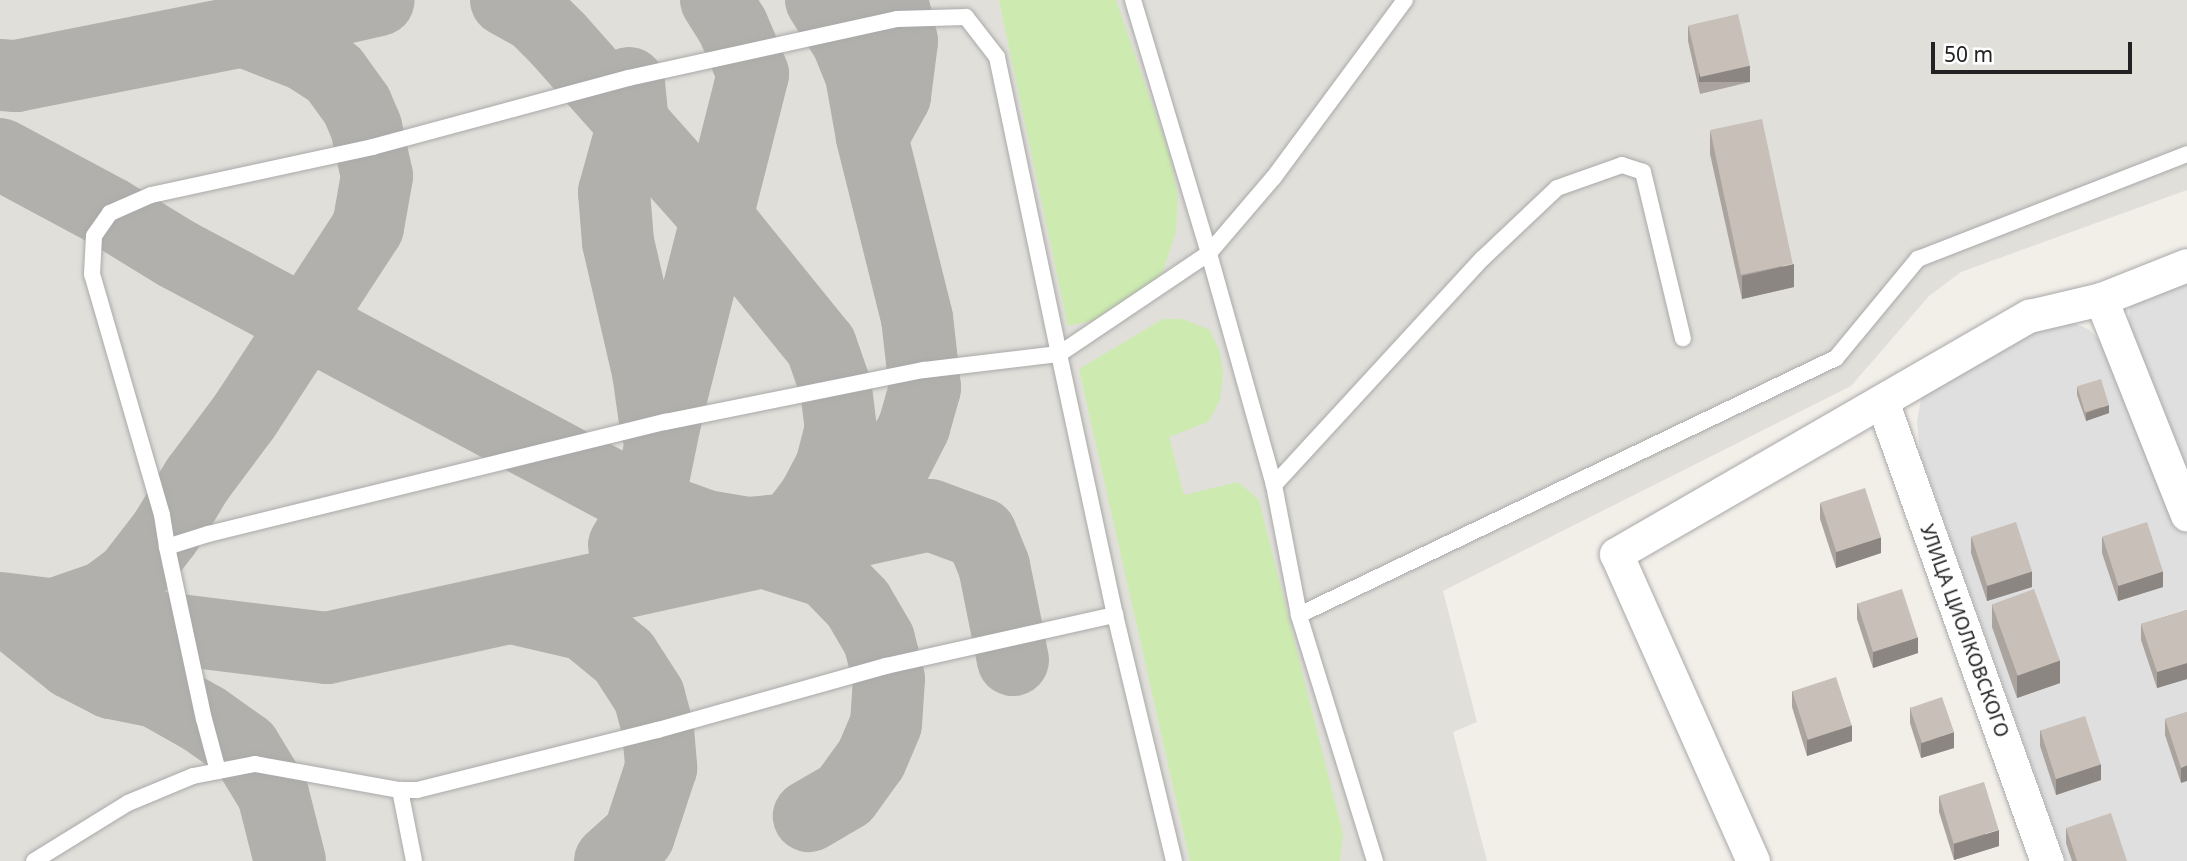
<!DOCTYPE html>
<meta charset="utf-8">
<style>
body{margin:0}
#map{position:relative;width:2187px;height:861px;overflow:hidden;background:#f2efe9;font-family:"Noto Sans",sans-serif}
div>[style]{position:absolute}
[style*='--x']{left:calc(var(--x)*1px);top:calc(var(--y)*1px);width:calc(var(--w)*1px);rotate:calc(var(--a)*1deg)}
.residential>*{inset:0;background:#e0dfdf}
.airport>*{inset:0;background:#e1dfda}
.grass>*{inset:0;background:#cdebb0}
.taxiway>*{height:72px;margin:-36px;padding:0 36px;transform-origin:36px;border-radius:36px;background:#b1b0ac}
.roads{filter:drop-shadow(0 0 2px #a9a9a9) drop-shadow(0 0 2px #a9a9a9)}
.service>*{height:16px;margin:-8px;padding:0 8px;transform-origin:8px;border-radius:8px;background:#fff}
.minor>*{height:33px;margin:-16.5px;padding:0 16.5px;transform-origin:16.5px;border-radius:16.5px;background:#fff}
.wall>*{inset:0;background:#aba49e}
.shaded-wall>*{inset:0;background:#8b8681;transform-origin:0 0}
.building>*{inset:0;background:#c7bfb8;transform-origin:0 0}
span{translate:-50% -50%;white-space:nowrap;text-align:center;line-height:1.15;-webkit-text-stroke:7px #fff;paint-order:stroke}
.street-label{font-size:19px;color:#222}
.scale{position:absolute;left:1931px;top:42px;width:201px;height:32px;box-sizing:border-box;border:4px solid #222;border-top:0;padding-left:9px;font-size:21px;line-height:24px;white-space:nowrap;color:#222;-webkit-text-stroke:5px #fff;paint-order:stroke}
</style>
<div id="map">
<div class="residential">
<i style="clip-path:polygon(2187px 273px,2187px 474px,2129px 326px,2130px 302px)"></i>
<i style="clip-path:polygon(2063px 319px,2088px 329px,2119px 358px,2187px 535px,2187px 861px,2066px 861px,1920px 453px,1917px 421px,1921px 399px,1928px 387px,2037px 320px)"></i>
</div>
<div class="airport">
<i style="clip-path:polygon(0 0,2187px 0,2187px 190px,1961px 272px,1929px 296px,1851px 386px,1443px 591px,1477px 722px,1453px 732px,1487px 861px,0 861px)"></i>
</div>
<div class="grass">
<i style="clip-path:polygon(999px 0,1116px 0,1170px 156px,1178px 197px,1176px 232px,1163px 271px,1145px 294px,1106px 318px,1068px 326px)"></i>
<i style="clip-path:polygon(1163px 319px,1183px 319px,1210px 330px,1220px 352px,1223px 373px,1220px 400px,1208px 422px,1169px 437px,1184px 495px,1238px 482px,1259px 500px,1343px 834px,1340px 861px,1190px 861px,1079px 369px)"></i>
</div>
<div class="taxiway">
<i style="--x:506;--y:0;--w:33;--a:29"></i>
<i style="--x:535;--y:16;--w:33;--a:45"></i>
<i style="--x:558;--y:39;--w:241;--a:48.4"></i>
<i style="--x:718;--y:219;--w:164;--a:51"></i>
<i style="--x:821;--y:346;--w:46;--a:70.8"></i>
<i style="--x:836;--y:389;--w:39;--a:83"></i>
<i style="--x:841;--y:428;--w:40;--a:104.4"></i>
<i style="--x:831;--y:467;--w:36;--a:118"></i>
<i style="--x:814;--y:499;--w:38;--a:127"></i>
<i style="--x:791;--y:529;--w:36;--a:141"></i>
<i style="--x:763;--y:552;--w:67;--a:17.4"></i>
<i style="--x:827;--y:572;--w:45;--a:45.9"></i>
<i style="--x:858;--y:604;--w:42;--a:59.7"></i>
<i style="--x:879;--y:640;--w:40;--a:75.6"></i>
<i style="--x:889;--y:679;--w:45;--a:93.8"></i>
<i style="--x:886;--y:724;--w:38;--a:113"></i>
<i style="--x:871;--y:759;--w:44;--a:125.8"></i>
<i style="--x:845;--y:795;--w:42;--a:149.7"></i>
<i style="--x:243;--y:31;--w:139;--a:-12.8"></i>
<i style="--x:0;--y:75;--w:16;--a:4"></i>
<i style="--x:16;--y:76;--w:231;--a:-11.2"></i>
<i style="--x:243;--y:31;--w:66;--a:21.2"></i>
<i style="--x:305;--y:55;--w:35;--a:33"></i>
<i style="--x:334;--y:74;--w:39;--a:54"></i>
<i style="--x:357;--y:106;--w:23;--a:67"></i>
<i style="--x:366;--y:127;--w:50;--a:77.3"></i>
<i style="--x:377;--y:176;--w:52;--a:100"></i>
<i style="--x:368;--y:227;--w:227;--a:123.1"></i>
<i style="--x:244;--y:417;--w:79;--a:126.7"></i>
<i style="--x:197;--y:480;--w:62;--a:121.1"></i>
<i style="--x:165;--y:533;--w:56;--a:127.7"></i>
<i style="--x:131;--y:577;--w:34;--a:143"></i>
<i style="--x:104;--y:597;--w:58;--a:160.9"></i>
<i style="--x:629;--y:83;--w:41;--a:84.4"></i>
<i style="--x:633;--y:124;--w:71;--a:105.6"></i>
<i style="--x:614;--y:192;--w:50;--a:85.4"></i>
<i style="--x:618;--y:242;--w:133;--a:77"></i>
<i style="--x:648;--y:372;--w:57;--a:81.9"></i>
<i style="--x:873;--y:136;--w:46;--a:-61.2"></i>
<i style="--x:895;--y:96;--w:55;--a:-82.7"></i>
<i style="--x:902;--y:41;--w:42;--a:-103.7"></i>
<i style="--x:0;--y:154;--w:125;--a:28.2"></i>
<i style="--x:110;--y:213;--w:79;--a:31.5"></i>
<i style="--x:177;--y:254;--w:534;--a:28.05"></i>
<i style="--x:648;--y:505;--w:62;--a:19.9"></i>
<i style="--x:706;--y:526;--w:42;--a:9.7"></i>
<i style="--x:747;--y:533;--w:33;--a:-5"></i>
<i style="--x:806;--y:533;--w:27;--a:-24"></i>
<i style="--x:831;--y:522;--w:86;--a:-42.2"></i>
<i style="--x:895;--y:464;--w:42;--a:-62.8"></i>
<i style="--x:914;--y:427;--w:41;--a:-74.2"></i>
<i style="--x:925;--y:388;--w:70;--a:-96.5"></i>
<i style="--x:917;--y:318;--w:187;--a:-104"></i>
<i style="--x:872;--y:137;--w:63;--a:-100.1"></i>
<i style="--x:861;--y:75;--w:35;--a:-112"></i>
<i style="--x:848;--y:42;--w:50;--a:-122.7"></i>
<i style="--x:624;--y:545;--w:47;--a:-59"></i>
<i style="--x:648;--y:505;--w:85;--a:-78.4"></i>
<i style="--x:665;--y:422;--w:359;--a:-75.8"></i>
<i style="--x:753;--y:74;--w:51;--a:-113.1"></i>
<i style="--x:733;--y:27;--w:32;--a:-122"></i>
<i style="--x:0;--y:608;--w:329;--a:7"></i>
<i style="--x:327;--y:648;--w:617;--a:-12.44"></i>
<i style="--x:930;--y:515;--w:54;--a:20.4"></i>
<i style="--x:981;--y:534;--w:35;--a:68"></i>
<i style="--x:994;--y:566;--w:96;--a:78.6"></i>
<i style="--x:512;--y:608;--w:75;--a:13.1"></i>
<i style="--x:585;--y:625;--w:50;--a:39.4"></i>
<i style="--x:624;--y:657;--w:46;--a:57.3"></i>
<i style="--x:649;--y:696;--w:35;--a:75"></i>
<i style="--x:658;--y:730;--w:38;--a:85"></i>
<i style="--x:661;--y:768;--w:71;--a:108.2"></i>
<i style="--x:639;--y:835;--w:39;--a:138"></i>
<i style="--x:10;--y:613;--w:80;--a:38.9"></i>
<i style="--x:72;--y:663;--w:44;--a:27.1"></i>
<i style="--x:111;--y:683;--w:46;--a:11.3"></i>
<i style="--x:156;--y:692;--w:55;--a:29.4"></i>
<i style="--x:204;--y:719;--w:50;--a:35.3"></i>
<i style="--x:245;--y:748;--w:54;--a:58.7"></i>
<i style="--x:273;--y:794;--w:69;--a:75.8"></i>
</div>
<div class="roads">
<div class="service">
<i style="--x:1133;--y:0;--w:264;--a:73.3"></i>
<i style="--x:1209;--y:253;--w:181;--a:146"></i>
<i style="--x:1059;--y:354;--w:267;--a:77.9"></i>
<i style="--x:1115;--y:615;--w:253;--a:76.5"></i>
<i style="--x:1274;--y:485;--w:307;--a:-47.4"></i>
<i style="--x:1482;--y:259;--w:103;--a:-43.4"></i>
<i style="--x:1557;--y:188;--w:69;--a:-19.5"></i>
<i style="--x:1622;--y:165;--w:22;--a:18"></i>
<i style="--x:1643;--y:172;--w:171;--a:76.5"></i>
<i style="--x:167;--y:547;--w:43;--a:-17.6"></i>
<i style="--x:208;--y:534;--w:471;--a:-13.8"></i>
<i style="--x:665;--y:422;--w:264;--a:-11.4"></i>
<i style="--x:924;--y:370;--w:136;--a:-6.8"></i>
<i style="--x:1059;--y:354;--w:303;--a:-101.8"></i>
<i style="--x:997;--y:57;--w:51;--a:-127.8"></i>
<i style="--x:966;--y:17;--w:69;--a:178.3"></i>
<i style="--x:897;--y:19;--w:275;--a:167.6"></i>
<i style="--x:628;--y:78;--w:264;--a:164.9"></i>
<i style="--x:373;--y:147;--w:227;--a:167.8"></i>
<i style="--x:151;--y:195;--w:45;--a:156.3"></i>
<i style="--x:110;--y:213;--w:28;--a:125"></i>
<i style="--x:94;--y:236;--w:38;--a:93"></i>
<i style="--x:92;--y:274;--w:251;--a:73.8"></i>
<i style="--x:162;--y:515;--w:32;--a:81"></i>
<i style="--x:167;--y:547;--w:176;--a:77.9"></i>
<i style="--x:204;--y:719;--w:54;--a:74.9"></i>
<i style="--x:1299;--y:615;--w:595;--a:-25.58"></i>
<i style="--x:1836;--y:358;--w:129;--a:-50.4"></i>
<i style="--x:1918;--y:259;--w:289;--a:-21.3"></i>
<i style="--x:400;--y:790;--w:72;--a:78.8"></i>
<i style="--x:34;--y:861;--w:110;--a:-31.7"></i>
<i style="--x:128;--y:803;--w:70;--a:-22.6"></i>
<i style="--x:193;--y:776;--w:63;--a:-11"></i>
<i style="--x:255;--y:764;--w:147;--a:10.2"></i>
<i style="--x:400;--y:790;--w:17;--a:0"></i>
<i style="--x:417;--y:790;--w:248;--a:-14"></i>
<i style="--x:658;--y:730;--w:237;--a:-15.7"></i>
<i style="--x:886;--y:666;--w:235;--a:-12.6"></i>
<i style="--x:1375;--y:861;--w:257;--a:-107.2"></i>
<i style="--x:1299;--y:615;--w:132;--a:-100.9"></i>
<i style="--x:1274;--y:485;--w:241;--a:-105.7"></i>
<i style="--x:1209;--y:253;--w:100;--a:-49.5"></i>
<i style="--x:1274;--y:177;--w:220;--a:-53.5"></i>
</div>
<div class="minor">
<i style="--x:2101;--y:299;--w:232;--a:68.3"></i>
<i style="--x:1882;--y:401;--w:489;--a:70.3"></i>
<i style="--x:1753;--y:861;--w:336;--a:-114"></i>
<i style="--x:1616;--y:554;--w:477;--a:-30"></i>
<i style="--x:2029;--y:316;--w:74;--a:-13.3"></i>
<i style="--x:2101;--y:299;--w:92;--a:-21.6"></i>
</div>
</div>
<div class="wall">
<i style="clip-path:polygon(1688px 26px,1750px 82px,1700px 94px,1688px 41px)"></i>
<i style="clip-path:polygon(1710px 131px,1794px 287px,1742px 299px,1710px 154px)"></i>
<i style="clip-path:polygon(2077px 387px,2109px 413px,2086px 421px,2077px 395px)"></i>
<i style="clip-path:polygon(1820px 503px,1881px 553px,1836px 568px,1820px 519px)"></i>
<i style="clip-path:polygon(1971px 537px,2032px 587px,1987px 601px,1971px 553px)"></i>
<i style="clip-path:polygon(2102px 537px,2163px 587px,2118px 601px,2102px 553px)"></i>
<i style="clip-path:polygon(1857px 603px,1918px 653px,1873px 668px,1857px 619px)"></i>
<i style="clip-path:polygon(1992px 604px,2060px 683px,2017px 698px,1992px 627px)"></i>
<i style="clip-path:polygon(2187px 610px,2187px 679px,2157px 688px,2141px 640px,2141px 624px)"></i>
<i style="clip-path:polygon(1792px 691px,1852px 741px,1807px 756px,1792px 707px)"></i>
<i style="clip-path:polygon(1910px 707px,1954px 748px,1921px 758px,1910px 723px)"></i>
<i style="clip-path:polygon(2187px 712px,2181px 783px,2165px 735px,2165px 719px)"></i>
<i style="clip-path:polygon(2040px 730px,2101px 780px,2056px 795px,2040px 746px)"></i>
<i style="clip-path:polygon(1939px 796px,1999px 846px,1954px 860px,1939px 812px)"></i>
<i style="clip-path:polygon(2066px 828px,2127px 861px,2072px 861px,2066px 843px)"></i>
</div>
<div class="shaded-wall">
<i style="left:1750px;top:66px;width:16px;height:51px;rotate:90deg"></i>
<i style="clip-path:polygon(1794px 264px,1794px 287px,1742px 299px,1742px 276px)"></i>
<i style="clip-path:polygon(2109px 405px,2109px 413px,2086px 421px,2086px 413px)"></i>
<i style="clip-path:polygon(1881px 537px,1881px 553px,1836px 568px,1836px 552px)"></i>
<i style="clip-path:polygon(2032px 571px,2032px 587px,1987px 601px,1987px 585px)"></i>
<i style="clip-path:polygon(2163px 571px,2163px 587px,2118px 601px,2118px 586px)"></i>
<i style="clip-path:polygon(1918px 637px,1918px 653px,1873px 668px,1873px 652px)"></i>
<i style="clip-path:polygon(2060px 660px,2060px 683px,2017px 698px,2017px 675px)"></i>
<i style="clip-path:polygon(2187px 663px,2187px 679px,2157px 688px,2157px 672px)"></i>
<i style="clip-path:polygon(1852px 725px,1852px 741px,1807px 756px,1807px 740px)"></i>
<i style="clip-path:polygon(1954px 732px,1954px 748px,1921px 758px,1921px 743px)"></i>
<i style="clip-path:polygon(2101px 764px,2101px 780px,2056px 795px,2056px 779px)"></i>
<i style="clip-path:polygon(2187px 765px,2187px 781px,2181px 783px,2181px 768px)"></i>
<i style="clip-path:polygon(1999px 830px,1999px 846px,1954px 860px,1954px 844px)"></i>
</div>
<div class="building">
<i style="left:1738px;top:14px;width:53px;height:51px;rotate:77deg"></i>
<i style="left:1762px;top:119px;width:148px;height:53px;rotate:78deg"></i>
<i style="left:2101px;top:379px;width:27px;height:25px;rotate:73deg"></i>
<i style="left:1865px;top:488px;width:52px;height:47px;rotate:72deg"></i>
<i style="left:2016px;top:522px;width:52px;height:47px;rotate:72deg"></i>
<i style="left:2147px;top:522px;width:52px;height:47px;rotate:72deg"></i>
<i style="left:1902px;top:589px;width:51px;height:47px;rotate:72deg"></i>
<i style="left:2034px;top:589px;width:76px;height:45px;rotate:70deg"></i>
<i style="clip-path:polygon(2187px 610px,2187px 663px,2157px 672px,2141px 624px)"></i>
<i style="left:1836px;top:677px;width:51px;height:46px;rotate:72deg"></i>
<i style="left:1942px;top:697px;width:37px;height:34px;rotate:71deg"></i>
<i style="clip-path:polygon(2187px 712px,2187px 765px,2181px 768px,2165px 719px)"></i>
<i style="left:2085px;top:716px;width:51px;height:47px;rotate:72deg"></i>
<i style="left:1984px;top:782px;width:50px;height:47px;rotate:73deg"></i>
<i style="clip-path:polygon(2111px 813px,2127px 861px,2077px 861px,2066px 828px)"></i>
</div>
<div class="street-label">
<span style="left:1964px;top:631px;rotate:70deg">УЛИЦА ЦИОЛКОВСКОГО</span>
</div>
<div class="scale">50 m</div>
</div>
